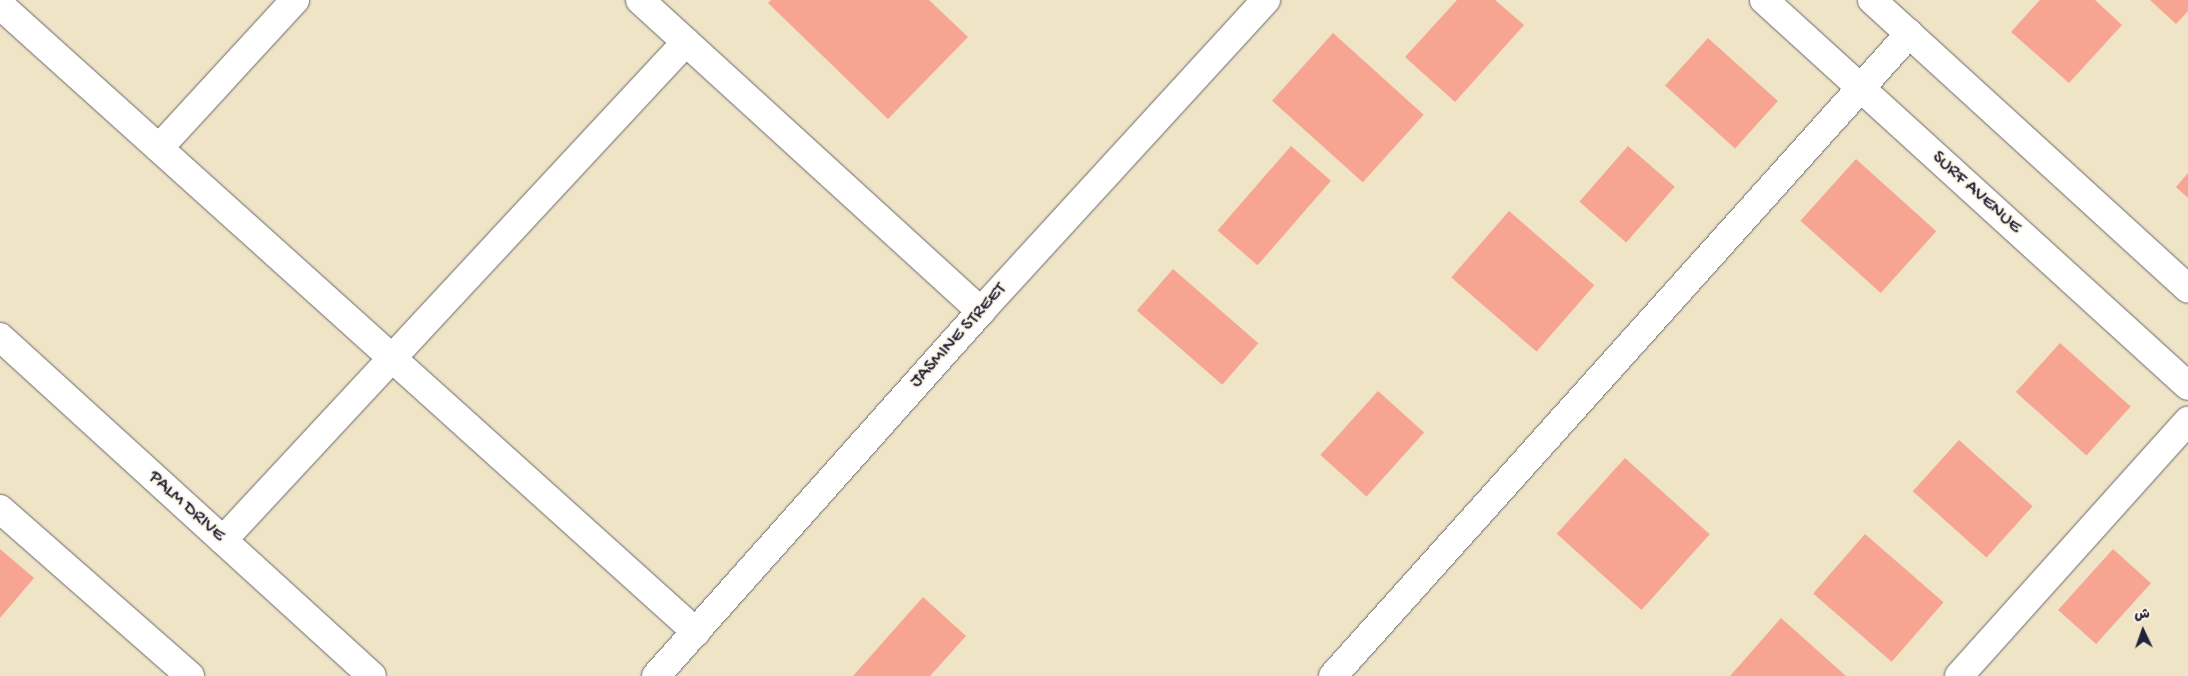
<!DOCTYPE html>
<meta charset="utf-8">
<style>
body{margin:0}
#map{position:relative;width:2188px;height:676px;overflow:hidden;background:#efe4c6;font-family:"Gochi Hand","Playpen Sans Arabic",sans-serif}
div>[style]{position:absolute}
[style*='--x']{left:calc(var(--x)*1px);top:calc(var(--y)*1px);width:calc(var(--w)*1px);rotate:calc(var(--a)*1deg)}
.building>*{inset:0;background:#f7a492;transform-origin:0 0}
.roads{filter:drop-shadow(0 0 1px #6a666c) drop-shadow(0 0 1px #6a666c)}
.minor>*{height:28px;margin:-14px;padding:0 14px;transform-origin:14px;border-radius:14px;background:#fff}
span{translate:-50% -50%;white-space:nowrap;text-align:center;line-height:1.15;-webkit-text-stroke:4px #fcf5e5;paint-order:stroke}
.street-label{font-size:19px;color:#22223b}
.north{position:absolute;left:2118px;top:606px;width:50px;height:50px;-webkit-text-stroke:4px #fcf5e5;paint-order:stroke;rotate:357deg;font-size:14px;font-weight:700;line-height:20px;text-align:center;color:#22223b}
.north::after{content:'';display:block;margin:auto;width:18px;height:22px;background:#22223b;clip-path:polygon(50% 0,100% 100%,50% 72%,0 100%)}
</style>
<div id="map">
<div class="building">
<i style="clip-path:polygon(771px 0,929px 0,968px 37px,888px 119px,768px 3px)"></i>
<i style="clip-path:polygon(1457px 0,1495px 0,1524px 25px,1455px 102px,1405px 57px)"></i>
<i style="clip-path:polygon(2040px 0,2095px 0,2122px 25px,2069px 83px,2011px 32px)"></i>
<i style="clip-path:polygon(2150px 0,2188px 0,2188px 11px,2176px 24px)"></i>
<i style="left:1333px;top:33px;width:122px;height:91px;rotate:42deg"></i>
<i style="left:1708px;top:38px;width:94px;height:64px;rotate:42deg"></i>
<i style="left:1291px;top:146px;width:53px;height:112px;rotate:41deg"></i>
<i style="left:1628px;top:146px;width:62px;height:74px;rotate:41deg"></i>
<i style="left:1856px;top:159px;width:108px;height:83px;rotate:42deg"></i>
<i style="clip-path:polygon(2188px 173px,2188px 198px,2176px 187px)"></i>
<i style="left:1509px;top:211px;width:113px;height:88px;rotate:41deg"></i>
<i style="left:1173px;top:269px;width:113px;height:55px;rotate:41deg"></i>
<i style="left:2060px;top:343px;width:95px;height:66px;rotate:42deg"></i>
<i style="left:1378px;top:391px;width:62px;height:86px;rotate:42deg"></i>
<i style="left:1959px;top:440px;width:99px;height:69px;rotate:42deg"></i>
<i style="left:1625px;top:458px;width:114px;height:102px;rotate:42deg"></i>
<i style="left:1865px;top:534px;width:104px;height:79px;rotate:41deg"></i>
<i style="clip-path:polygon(0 549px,34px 578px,0 618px)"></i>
<i style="left:2113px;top:549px;width:51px;height:82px;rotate:42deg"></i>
<i style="clip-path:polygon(923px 597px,966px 636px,930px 676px,853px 676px)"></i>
<i style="clip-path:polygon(1781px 618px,1846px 676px,1730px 676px)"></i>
</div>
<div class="roads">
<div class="minor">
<i style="--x:640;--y:0;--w:462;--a:42.4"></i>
<i style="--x:1764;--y:0;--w:573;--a:42.31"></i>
<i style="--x:1872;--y:0;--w:428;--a:42.4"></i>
<i style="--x:0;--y:5;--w:937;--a:42.01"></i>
<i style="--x:159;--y:148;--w:201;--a:-47.4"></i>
<i style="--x:0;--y:337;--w:503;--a:42.34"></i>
<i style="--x:0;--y:509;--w:253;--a:41.3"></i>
<i style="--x:223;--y:540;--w:680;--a:-47.09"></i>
<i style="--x:656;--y:676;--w:489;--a:-48.3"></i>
<i style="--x:981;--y:311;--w:422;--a:-47.5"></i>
<i style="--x:1333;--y:676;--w:863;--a:-48.1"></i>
<i style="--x:1959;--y:676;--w:343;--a:-48.1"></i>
</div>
</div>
<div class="street-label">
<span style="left:1976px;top:193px;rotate:42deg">SURF AVENUE</span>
<span style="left:959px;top:336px;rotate:-48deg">JASMINE STREET</span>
<span style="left:186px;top:507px;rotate:42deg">PALM DRIVE</span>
</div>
<div class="north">ش</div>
</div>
